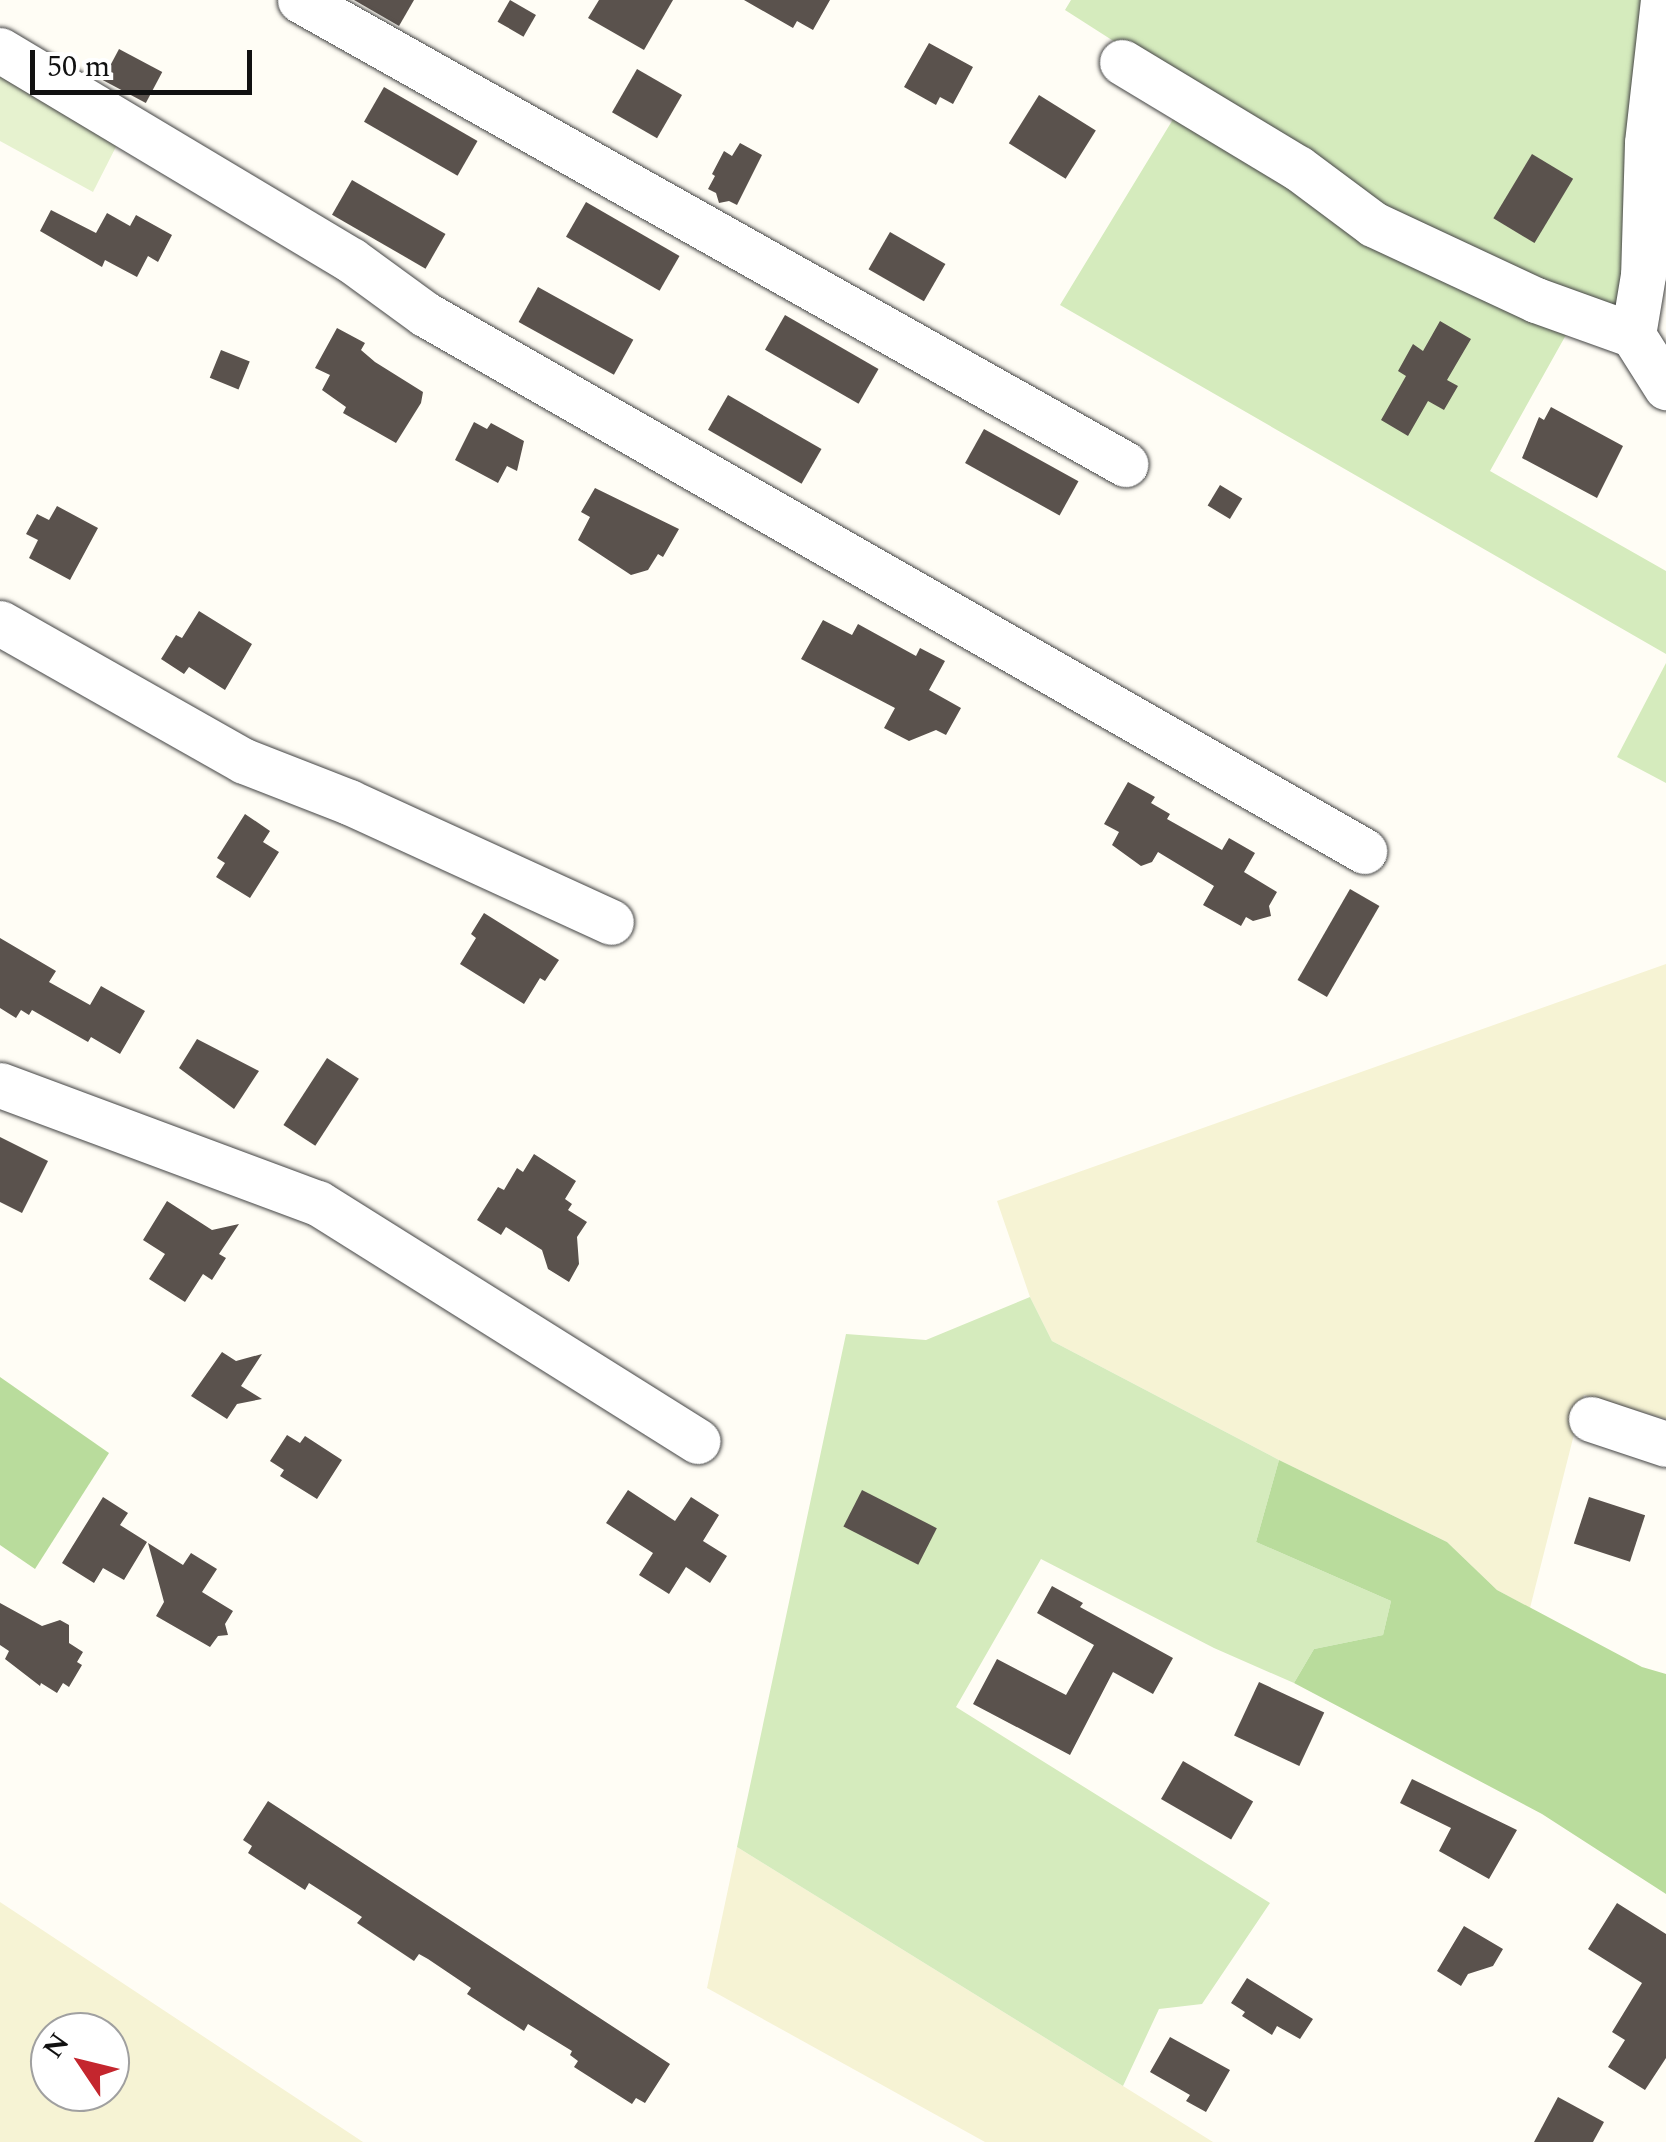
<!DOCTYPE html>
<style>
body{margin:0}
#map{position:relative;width:1666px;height:2142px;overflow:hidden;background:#fffdf5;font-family:Spectral,serif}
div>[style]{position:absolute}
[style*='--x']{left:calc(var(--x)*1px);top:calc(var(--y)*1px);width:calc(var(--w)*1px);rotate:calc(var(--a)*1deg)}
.farmland>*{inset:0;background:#f6f3d4}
.green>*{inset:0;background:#d5ebbd}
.forest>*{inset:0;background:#b9dc9c}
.pitch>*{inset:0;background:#e6f2cf}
.building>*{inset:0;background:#5a524d;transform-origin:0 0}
.roads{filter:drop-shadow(0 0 2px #444) drop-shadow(0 0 2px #444)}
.minor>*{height:45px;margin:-22.5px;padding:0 22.5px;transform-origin:22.5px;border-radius:22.5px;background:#fff}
span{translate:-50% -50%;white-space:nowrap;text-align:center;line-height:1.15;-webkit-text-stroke:10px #fff;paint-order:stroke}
.north{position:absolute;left:30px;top:2012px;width:100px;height:100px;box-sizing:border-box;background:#fff;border:2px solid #a0a0a0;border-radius:50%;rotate:305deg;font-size:28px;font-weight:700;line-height:40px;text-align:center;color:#111}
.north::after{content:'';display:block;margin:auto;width:35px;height:45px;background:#c4262e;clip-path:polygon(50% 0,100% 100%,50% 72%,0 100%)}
.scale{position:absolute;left:30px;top:50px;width:222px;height:45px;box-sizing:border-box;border:5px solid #111;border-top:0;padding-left:12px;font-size:30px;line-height:35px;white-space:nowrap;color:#111;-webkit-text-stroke:8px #fff;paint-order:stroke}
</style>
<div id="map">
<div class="farmland">
<i style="clip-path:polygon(1666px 964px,1666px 1419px,1584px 1395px,1530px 1608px,1497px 1590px,1447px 1542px,1279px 1460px,1052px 1341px,1030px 1297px,997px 1201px)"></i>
<i style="clip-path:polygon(737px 1847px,1123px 2086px,1213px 2142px,985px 2142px,707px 1988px)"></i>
<i style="clip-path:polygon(evenodd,0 1902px,363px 2142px,0 2142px,0 1902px,50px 2032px,110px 2032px,110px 2092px,50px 2092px,50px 2032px)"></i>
</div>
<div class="green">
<i style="clip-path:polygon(1071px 0,1656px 0,1633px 335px,1576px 317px,1490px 471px,1666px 571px,1666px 654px,1060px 305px,1175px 116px,1140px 58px,1065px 10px)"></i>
<i style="clip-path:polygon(1666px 663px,1666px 783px,1617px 757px)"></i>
<i style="clip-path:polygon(1030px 1297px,1052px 1341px,1279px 1460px,1256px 1542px,1391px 1601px,1383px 1635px,1314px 1649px,1294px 1683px,1214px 1648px,1041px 1559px,956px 1707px,1270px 1903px,1202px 2004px,1159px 2009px,1123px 2086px,737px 1847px,846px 1334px,926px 1340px)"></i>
</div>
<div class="forest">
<i style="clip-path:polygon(0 1377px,109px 1453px,35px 1569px,0 1545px)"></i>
<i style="clip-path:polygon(1279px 1460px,1447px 1542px,1497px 1590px,1642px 1667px,1666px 1674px,1666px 1894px,1542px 1814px,1294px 1683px,1314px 1649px,1383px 1635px,1391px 1601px,1256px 1542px)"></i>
</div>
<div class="pitch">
<i style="clip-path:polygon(0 65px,123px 133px,93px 192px,0 141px)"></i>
</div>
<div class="building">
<i style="clip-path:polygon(354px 0,414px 0,399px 26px)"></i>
<i style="left:510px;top:0;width:30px;height:25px;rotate:30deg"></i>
<i style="clip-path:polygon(599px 0,673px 0,644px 50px,588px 18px)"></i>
<i style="clip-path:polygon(744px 0,830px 0,813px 30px,797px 21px,793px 28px)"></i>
<i style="clip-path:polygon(929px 43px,973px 67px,953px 104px,940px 97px,936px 105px,904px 87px)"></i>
<i style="left:119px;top:49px;width:49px;height:35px;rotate:28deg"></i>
<i style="left:637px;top:69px;width:52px;height:50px;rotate:30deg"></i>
<i style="left:384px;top:87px;width:108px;height:40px;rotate:30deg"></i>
<i style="left:1039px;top:95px;width:67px;height:57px;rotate:32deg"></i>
<i style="clip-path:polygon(740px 143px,762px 155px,737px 205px,729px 201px,719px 203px,716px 193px,708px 189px,715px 176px,712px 174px,724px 151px,732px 156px)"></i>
<i style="left:1532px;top:154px;width:48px;height:75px;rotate:31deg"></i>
<i style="left:352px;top:180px;width:108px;height:40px;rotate:30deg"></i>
<i style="left:586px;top:202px;width:108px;height:40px;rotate:30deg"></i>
<i style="clip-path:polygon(51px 210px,96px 233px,107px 213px,130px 226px,136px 215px,172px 235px,158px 262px,148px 256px,137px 277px,105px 260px,102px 267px,40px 231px)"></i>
<i style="left:890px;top:232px;width:64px;height:43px;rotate:30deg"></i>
<i style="left:538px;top:287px;width:109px;height:40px;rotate:29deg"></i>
<i style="left:785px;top:315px;width:108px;height:40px;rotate:30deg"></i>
<i style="clip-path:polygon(1440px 321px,1471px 339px,1447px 380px,1458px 386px,1444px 410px,1428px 401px,1408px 436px,1381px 420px,1406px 376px,1398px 371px,1413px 344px,1423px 351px)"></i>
<i style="clip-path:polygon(337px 328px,365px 343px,361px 350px,375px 362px,423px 392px,421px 403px,396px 443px,343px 413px,346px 407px,322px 390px,330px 375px,315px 368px)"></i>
<i style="left:221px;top:350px;width:31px;height:30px;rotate:22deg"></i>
<i style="left:728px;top:395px;width:108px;height:40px;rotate:30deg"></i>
<i style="clip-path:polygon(1551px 407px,1623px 446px,1597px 498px,1522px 458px,1539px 417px,1544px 420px)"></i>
<i style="clip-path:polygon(474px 422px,487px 429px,491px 423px,524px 441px,517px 471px,507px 466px,498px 483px,455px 460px)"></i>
<i style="left:984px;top:429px;width:108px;height:39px;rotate:29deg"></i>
<i style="left:1220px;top:485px;width:26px;height:24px;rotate:31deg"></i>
<i style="clip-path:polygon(595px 488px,679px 529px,663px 557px,658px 554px,648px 570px,631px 575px,578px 540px,590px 517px,581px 512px)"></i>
<i style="clip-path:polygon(57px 506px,98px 528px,70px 580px,29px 558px,38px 540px,26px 534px,37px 514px,49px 520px)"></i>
<i style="clip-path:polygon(199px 611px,252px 644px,225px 690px,189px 667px,184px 674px,161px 659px,176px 635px,182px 638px)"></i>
<i style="clip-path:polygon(823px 620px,852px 635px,858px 624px,916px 656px,920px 648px,945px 661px,929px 690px,961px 708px,946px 735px,936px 730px,909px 741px,884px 728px,895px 708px,801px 659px)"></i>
<i style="clip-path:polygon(1128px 782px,1155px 797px,1151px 803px,1170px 814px,1167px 819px,1222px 850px,1229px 838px,1255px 853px,1244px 872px,1277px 892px,1269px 906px,1271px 916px,1253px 921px,1246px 917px,1241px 926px,1203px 905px,1214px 886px,1158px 852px,1152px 862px,1141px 866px,1112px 845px,1119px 832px,1104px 824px)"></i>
<i style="clip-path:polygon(245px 814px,270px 831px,263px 842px,279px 852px,250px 898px,216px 877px,225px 863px,217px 858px)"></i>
<i style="left:1350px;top:889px;width:34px;height:105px;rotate:30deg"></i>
<i style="clip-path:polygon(484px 913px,559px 960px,545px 981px,540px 978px,524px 1004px,460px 964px,476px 938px,471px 934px)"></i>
<i style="clip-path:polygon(0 938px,56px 971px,49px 982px,90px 1005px,101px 986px,145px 1011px,120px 1054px,91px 1037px,88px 1042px,32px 1010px,29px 1015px,21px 1010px,16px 1018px,0 1008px)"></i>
<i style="clip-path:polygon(197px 1039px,259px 1071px,234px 1109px,179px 1068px)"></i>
<i style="left:327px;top:1058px;width:38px;height:80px;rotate:33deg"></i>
<i style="clip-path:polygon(0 1137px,48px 1161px,22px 1213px,0 1202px)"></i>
<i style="clip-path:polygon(534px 1154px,576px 1181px,565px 1199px,572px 1204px,568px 1210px,587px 1222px,577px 1237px,579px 1264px,569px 1282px,548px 1269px,542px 1250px,506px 1227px,501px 1235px,477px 1220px,498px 1187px,504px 1190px,517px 1168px,523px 1172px)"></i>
<i style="clip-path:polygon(167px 1201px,212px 1230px,239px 1224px,219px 1254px,226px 1258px,212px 1280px,203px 1274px,185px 1302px,149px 1279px,165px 1254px,143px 1240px)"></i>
<i style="clip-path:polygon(222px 1352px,236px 1361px,262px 1354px,241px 1386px,262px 1399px,237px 1404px,227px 1419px,191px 1396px)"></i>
<i style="clip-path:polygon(287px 1435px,300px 1443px,305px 1436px,342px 1460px,317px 1499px,280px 1476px,284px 1470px,270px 1461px)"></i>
<i style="clip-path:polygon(628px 1490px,675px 1521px,691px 1497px,719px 1515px,703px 1541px,727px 1556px,710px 1583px,686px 1567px,669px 1594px,639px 1575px,653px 1553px,606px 1523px)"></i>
<i style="left:862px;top:1490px;width:84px;height:41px;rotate:27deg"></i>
<i style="clip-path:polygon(103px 1497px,128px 1513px,120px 1525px,147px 1542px,124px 1580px,103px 1568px,94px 1583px,62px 1563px)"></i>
<i style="left:1589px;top:1497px;width:59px;height:49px;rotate:18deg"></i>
<i style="clip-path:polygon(148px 1543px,183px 1565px,191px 1553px,217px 1569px,202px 1592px,233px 1611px,225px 1624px,228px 1635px,218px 1636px,210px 1647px,156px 1616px,164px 1602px)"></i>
<i style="clip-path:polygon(1052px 1586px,1083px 1603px,1080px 1607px,1173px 1658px,1153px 1694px,1113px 1672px,1070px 1755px,973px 1704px,997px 1659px,1066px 1695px,1094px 1645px,1037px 1613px)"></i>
<i style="clip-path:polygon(0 1603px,42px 1626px,60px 1620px,69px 1625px,69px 1643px,83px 1652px,77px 1662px,82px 1665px,69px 1687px,63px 1683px,57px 1693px,41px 1683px,40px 1686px,5px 1659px,9px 1651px,0 1645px)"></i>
<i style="left:1259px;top:1682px;width:72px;height:59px;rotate:25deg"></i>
<i style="left:1183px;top:1761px;width:81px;height:44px;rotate:30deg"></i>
<i style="clip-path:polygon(1412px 1779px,1517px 1830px,1489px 1879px,1439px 1851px,1451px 1828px,1400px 1803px)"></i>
<i style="clip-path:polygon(268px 1801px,670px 2064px,645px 2103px,636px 2098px,632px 2104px,574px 2067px,578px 2061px,570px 2055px,572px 2051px,528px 2024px,524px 2031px,467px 1994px,471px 1988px,428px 1959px,419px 1954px,414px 1961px,357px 1923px,362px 1917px,309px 1883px,305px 1890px,248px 1853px,252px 1846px,243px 1840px)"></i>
<i style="clip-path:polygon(1617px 1903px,1666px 1934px,1666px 2058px,1645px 2090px,1608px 2067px,1625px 2040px,1612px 2032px,1642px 1983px,1588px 1949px)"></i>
<i style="clip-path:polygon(1464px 1926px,1503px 1949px,1493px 1966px,1468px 1974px,1461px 1986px,1437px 1971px)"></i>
<i style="clip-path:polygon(1247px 1978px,1313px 2019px,1300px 2039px,1277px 2026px,1272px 2035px,1242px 2016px,1245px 2012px,1231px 2003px)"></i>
<i style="clip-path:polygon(1170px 2037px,1230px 2070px,1206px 2112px,1186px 2101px,1190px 2095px,1150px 2072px)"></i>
<i style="clip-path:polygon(1558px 2097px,1604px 2122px,1593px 2142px,1534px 2142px)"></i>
</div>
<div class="roads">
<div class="minor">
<i style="--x:300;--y:0;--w:947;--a:29.35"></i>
<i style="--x:1663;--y:0;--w:144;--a:96.4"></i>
<i style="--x:1647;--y:143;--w:132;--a:91.7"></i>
<i style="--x:1643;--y:275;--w:61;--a:99.5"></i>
<i style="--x:1633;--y:335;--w:62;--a:57.6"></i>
<i style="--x:0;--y:50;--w:409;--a:30.9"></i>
<i style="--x:351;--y:260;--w:92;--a:36.1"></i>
<i style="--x:425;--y:314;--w:1082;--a:29.76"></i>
<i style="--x:1122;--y:62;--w:205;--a:31.1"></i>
<i style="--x:1298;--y:168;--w:94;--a:36.7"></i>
<i style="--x:1373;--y:224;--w:180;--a:25"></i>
<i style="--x:1536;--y:300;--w:103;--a:19.8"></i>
<i style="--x:0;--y:623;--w:280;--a:29.5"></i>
<i style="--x:244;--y:761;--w:113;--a:21.3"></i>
<i style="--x:349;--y:802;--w:288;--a:24.6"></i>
<i style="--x:0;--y:1085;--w:339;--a:20.4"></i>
<i style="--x:318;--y:1203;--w:448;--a:32.1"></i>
<i style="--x:1591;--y:1419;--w:79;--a:18.4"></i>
</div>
</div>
<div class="north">N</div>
<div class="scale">50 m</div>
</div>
